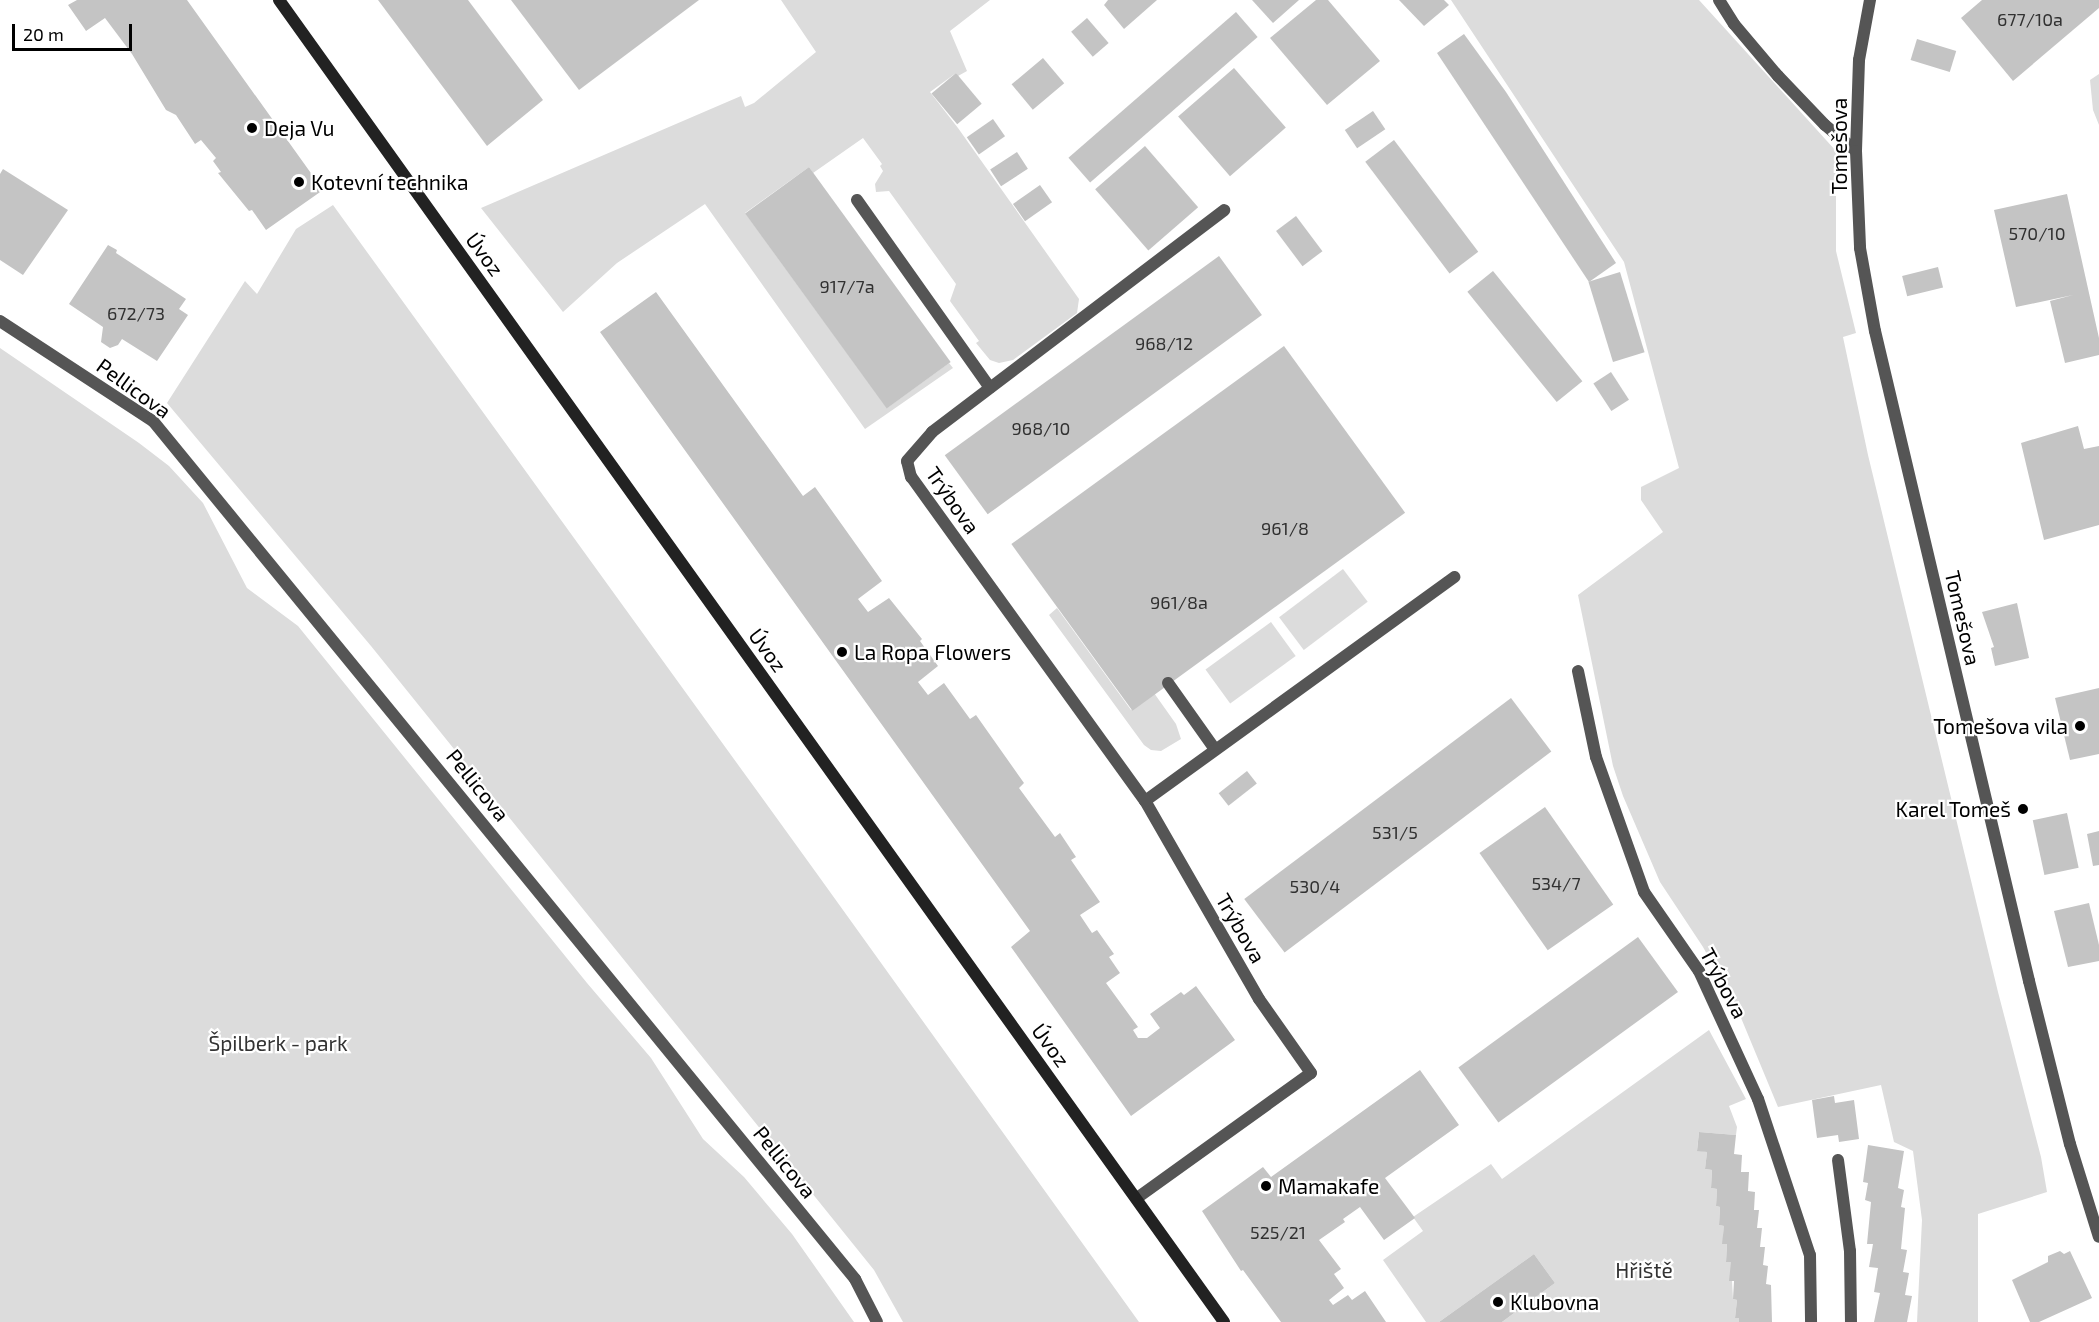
<!DOCTYPE html>
<meta charset="utf-8">
<style>
body{margin:0}
#map{position:relative;width:2099px;height:1322px;overflow:hidden;background:#fff;font-family:"Exo 2",sans-serif}
div>[style]{position:absolute}
[style*='--x']{left:calc(var(--x)*1px);top:calc(var(--y)*1px);width:calc(var(--w)*1px);rotate:calc(var(--a)*1deg)}
.green>*{inset:0;background:#dcdcdc;transform-origin:0 0}
.building>*{inset:0;background:#c4c4c4;transform-origin:0 0}
.lane>*{height:12px;margin:-6px;padding:0 6px;transform-origin:6px;border-radius:6px;background:#555}
.street>*{height:12px;margin:-6px;padding:0 6px;transform-origin:6px;border-radius:6px;background:#555}
.secondary>*{height:12px;margin:-6px;padding:0 6px;transform-origin:6px;border-radius:6px;background:#222}
.dots>*{width:16px;height:16px;translate:-50% -50%;box-sizing:border-box;border:3px solid #fff;border-radius:50%}
span{translate:-50% -50%;white-space:nowrap;text-align:center;line-height:1.15;-webkit-text-stroke:4.5px #fff;paint-order:stroke}
.number-label{font-size:18px;color:#313131}
.number-label span{-webkit-text-stroke-width:0}
.poi-label{font-size:21px;color:#000}
.left{translate:0 -50%;text-align:left}
.right{translate:-100% -50%;text-align:right}
.street-label{font-size:21px;color:#000}
.park-label{font-size:21px;color:#333}
.scale{position:absolute;left:12px;top:24px;width:120px;height:27px;box-sizing:border-box;border:3px solid #000;border-top:0;padding-left:8px;font-size:18px;line-height:21px;white-space:nowrap;color:#000;-webkit-text-stroke:4px #fff;paint-order:stroke}
</style>
<div id="map">
<div class="green">
<i style="clip-path:polygon(781px 0,990px 0,950px 31px,967px 71px,958px 76px,956px 73px,930px 92px,958px 128px,1079px 299px,1077px 313px,1013px 360px,999px 363px,990px 360px,976px 343px,979px 341px,950px 301px,956px 284px,889px 191px,876px 192px,875px 184px,883px 171px,880px 166px,882px 164px,863px 138px,813px 173px,809px 167px,745px 213px,887px 408px,949px 363px,953px 368px,865px 429px,705px 204px,617px 263px,563px 312px,481px 208px,741px 96px,745px 107px,754px 103px,816px 52px)"></i>
<i style="clip-path:polygon(1451px 0,1699px 0,1836px 151px,1836px 251px,1856px 333px,1843px 337px,1868px 455px,1998px 992px,2041px 1157px,2047px 1192px,1978px 1214px,1978px 1322px,1917px 1322px,1922px 1220px,1913px 1151px,1894px 1142px,1881px 1085px,1778px 1107px,1739px 1013px,1703px 947px,1660px 882px,1623px 796px,1613px 766px,1578px 595px,1663px 532px,1641px 500px,1641px 487px,1679px 468px,1624px 262px)"></i>
<i style="clip-path:polygon(2099px 74px,2099px 125px,2093px 110px,2090px 80px)"></i>
<i style="clip-path:polygon(333px 205px,820px 878px,1139px 1322px,903px 1322px,874px 1270px,371px 646px,167px 403px,245px 281px,257px 294px,296px 229px)"></i>
<i style="clip-path:polygon(0 348px,139px 443px,169px 466px,203px 503px,247px 588px,298px 626px,587px 983px,651px 1058px,703px 1139px,744px 1177px,792px 1234px,854px 1322px,0 1322px)"></i>
<i style="left:1343px;top:569px;width:41px;height:80px;rotate:53deg"></i>
<i style="clip-path:polygon(1057px 608px,1131px 710px,1154px 693px,1176px 724px,1181px 739px,1161px 751px,1151px 750px,1144px 745px,1049px 615px)"></i>
<i style="left:1271px;top:622px;width:42px;height:81px;rotate:54deg"></i>
<i style="clip-path:polygon(1709px 1030px,1746px 1099px,1729px 1106px,1737px 1127px,1736px 1135px,1699px 1132px,1697px 1150px,1707px 1152px,1705px 1169px,1712px 1170px,1711px 1188px,1717px 1189px,1716px 1206px,1720px 1207px,1719px 1225px,1724px 1226px,1723px 1244px,1727px 1244px,1726px 1262px,1731px 1262px,1733px 1299px,1737px 1300px,1735px 1318px,1739px 1318px,1739px 1322px,1502px 1322px,1555px 1283px,1534px 1254px,1439px 1322px,1426px 1322px,1383px 1260px,1423px 1231px,1413px 1217px,1491px 1164px,1502px 1179px)"></i>
</div>
<div class="building">
<i style="clip-path:polygon(77px 0,187px 0,323px 190px,266px 230px,252px 210px,249px 211px,218px 173px,221px 172px,213px 161px,216px 158px,201px 140px,195px 144px,176px 115px,166px 110px,132px 54px,105px 18px,86px 31px,84px 28px,68px 5px)"></i>
<i style="clip-path:polygon(378px 0,468px 0,543px 100px,487px 146px)"></i>
<i style="clip-path:polygon(511px 0,699px 0,579px 90px)"></i>
<i style="clip-path:polygon(1108px 0,1157px 0,1124px 29px,1104px 5px)"></i>
<i style="clip-path:polygon(1252px 0,1299px 0,1273px 23px)"></i>
<i style="clip-path:polygon(1316px 0,1328px 0,1380px 61px,1327px 105px,1270px 38px)"></i>
<i style="clip-path:polygon(1399px 0,1444px 0,1449px 5px,1424px 26px)"></i>
<i style="clip-path:polygon(1982px 0,2099px 0,2099px 8px,2013px 81px,1961px 18px)"></i>
<i style="left:1236px;top:12px;width:33px;height:222px;rotate:49deg"></i>
<i style="left:1087px;top:18px;width:33px;height:21px;rotate:49deg"></i>
<i style="clip-path:polygon(1464px 34px,1506px 92px,1616px 263px,1589px 282px,1437px 53px)"></i>
<i style="left:1917px;top:39px;width:41px;height:22px;rotate:17deg"></i>
<i style="left:1043px;top:58px;width:33px;height:41px;rotate:50deg"></i>
<i style="left:1234px;top:68px;width:79px;height:74px;rotate:49deg"></i>
<i style="left:956px;top:73px;width:40px;height:32px;rotate:50deg"></i>
<i style="left:1373px;top:111px;width:22px;height:34px;rotate:56deg"></i>
<i style="left:993px;top:119px;width:21px;height:32px;rotate:55deg"></i>
<i style="left:1394px;top:140px;width:140px;height:36px;rotate:53deg"></i>
<i style="left:1145px;top:146px;width:81px;height:66px;rotate:49deg"></i>
<i style="left:1017px;top:152px;width:20px;height:32px;rotate:57deg"></i>
<i style="left:809px;top:167px;width:241px;height:79px;rotate:54deg"></i>
<i style="clip-path:polygon(3px 169px,68px 210px,23px 275px,0 260px,0 174px)"></i>
<i style="left:1040px;top:185px;width:21px;height:33px;rotate:55deg"></i>
<i style="clip-path:polygon(2067px 194px,2099px 338px,2099px 355px,2065px 363px,2050px 301px,2073px 295px,2016px 307px,1994px 210px)"></i>
<i style="left:1296px;top:216px;width:44px;height:25px;rotate:53deg"></i>
<i style="clip-path:polygon(108px 245px,117px 250px,116px 253px,186px 299px,179px 309px,188px 315px,157px 361px,122px 339px,118px 345px,110px 348px,101px 342px,103px 327px,69px 304px)"></i>
<i style="left:1219px;top:256px;width:73px;height:339px;rotate:54deg"></i>
<i style="left:1938px;top:267px;width:21px;height:37px;rotate:76deg"></i>
<i style="left:1493px;top:271px;width:142px;height:33px;rotate:51deg"></i>
<i style="left:1620px;top:272px;width:84px;height:33px;rotate:73deg"></i>
<i style="clip-path:polygon(656px 292px,803px 496px,815px 487px,882px 581px,858px 599px,868px 612px,889px 598px,922px 639px,920px 641px,938px 666px,918px 682px,928px 695px,944px 683px,970px 719px,976px 715px,1024px 783px,1019px 788px,1055px 837px,1060px 833px,1076px 857px,1071px 860px,1100px 902px,1080px 915px,1092px 933px,1097px 930px,1114px 954px,1109px 957px,1120px 973px,1106px 983px,1138px 1027px,1133px 1030px,1138px 1038px,1147px 1038px,1160px 1028px,1150px 1014px,1181px 992px,1184px 995px,1196px 986px,1235px 1040px,1131px 1116px,1011px 947px,1030px 931px,600px 332px)"></i>
<i style="left:1284px;top:346px;width:206px;height:337px;rotate:54deg"></i>
<i style="left:1611px;top:372px;width:33px;height:21px;rotate:57deg"></i>
<i style="clip-path:polygon(2078px 426px,2084px 449px,2099px 446px,2099px 525px,2044px 540px,2021px 443px)"></i>
<i style="clip-path:polygon(2017px 603px,2029px 658px,1995px 666px,1991px 648px,1994px 647px,1982px 612px)"></i>
<i style="clip-path:polygon(2099px 688px,2099px 754px,2070px 760px,2055px 698px)"></i>
<i style="left:1511px;top:698px;width:67px;height:334px;rotate:53deg"></i>
<i style="left:1247px;top:771px;width:16px;height:36px;rotate:52deg"></i>
<i style="left:1545px;top:807px;width:119px;height:80px;rotate:55deg"></i>
<i style="left:2067px;top:813px;width:56px;height:35px;rotate:78deg"></i>
<i style="clip-path:polygon(2099px 831px,2099px 865px,2093px 866px,2087px 834px)"></i>
<i style="clip-path:polygon(2089px 903px,2099px 945px,2099px 961px,2068px 967px,2054px 911px)"></i>
<i style="left:1638px;top:937px;width:68px;height:222px;rotate:54deg"></i>
<i style="clip-path:polygon(1420px 1070px,1459px 1125px,1385px 1178px,1415px 1218px,1384px 1240px,1360px 1207px,1343px 1219px,1345px 1222px,1319px 1240px,1341px 1269px,1334px 1274px,1344px 1288px,1329px 1300px,1333px 1305px,1348px 1295px,1352px 1300px,1365px 1291px,1386px 1322px,1281px 1322px,1243px 1270px,1241px 1271px,1202px 1211px,1263px 1167px,1271px 1177px)"></i>
<i style="clip-path:polygon(1834px 1096px,1835px 1103px,1854px 1100px,1859px 1139px,1839px 1142px,1838px 1135px,1817px 1138px,1812px 1100px)"></i>
<i style="clip-path:polygon(1699px 1132px,1736px 1135px,1734px 1154px,1742px 1155px,1741px 1172px,1749px 1172px,1748px 1191px,1755px 1192px,1754px 1210px,1759px 1210px,1757px 1228px,1762px 1228px,1760px 1247px,1765px 1247px,1763px 1265px,1768px 1266px,1766px 1284px,1771px 1285px,1772px 1322px,1739px 1322px,1739px 1318px,1735px 1318px,1737px 1300px,1733px 1299px,1734px 1281px,1729px 1281px,1731px 1262px,1726px 1262px,1727px 1244px,1722px 1244px,1724px 1226px,1719px 1225px,1720px 1207px,1716px 1206px,1717px 1189px,1711px 1188px,1712px 1170px,1705px 1169px,1707px 1152px,1697px 1151px)"></i>
<i style="clip-path:polygon(1868px 1145px,1904px 1151px,1898px 1188px,1904px 1190px,1901px 1207px,1905px 1208px,1901px 1249px,1907px 1250px,1903px 1272px,1909px 1273px,1905px 1295px,1912px 1296px,1907px 1322px,1874px 1322px,1880px 1293px,1874px 1292px,1878px 1268px,1869px 1267px,1873px 1244px,1867px 1244px,1871px 1202px,1865px 1200px,1868px 1183px,1863px 1182px)"></i>
<i style="clip-path:polygon(2060px 1251px,2064px 1254px,2070px 1251px,2092px 1298px,2039px 1322px,2030px 1322px,2012px 1280px,2048px 1262px,2048px 1256px)"></i>
<i style="clip-path:polygon(1534px 1254px,1555px 1283px,1502px 1322px,1439px 1322px)"></i>
</div>
<div class="lane">
<i style="--x:1719;--y:0;--w:28;--a:58"></i>
<i style="--x:1734;--y:24;--w:68;--a:49.8"></i>
<i style="--x:1778;--y:76;--w:68;--a:46.2"></i>
<i style="--x:1825;--y:125;--w:40;--a:40"></i>
<i style="--x:857;--y:200;--w:230;--a:54.7"></i>
<i style="--x:1168;--y:683;--w:80;--a:54.7"></i>
<i style="--x:1838;--y:1160;--w:92;--a:82.5"></i>
<i style="--x:1850;--y:1251;--w:71;--a:89.2"></i>
</div>
<div class="street">
<i style="--x:1870;--y:0;--w:61;--a:100.4"></i>
<i style="--x:1859;--y:60;--w:91;--a:91.9"></i>
<i style="--x:1856;--y:151;--w:97;--a:87.6"></i>
<i style="--x:1860;--y:248;--w:84;--a:79.8"></i>
<i style="--x:1875;--y:331;--w:668;--a:76.67"></i>
<i style="--x:2029;--y:981;--w:168;--a:75.9"></i>
<i style="--x:2070;--y:1144;--w:97;--a:72.7"></i>
<i style="--x:0;--y:321;--w:183;--a:33.2"></i>
<i style="--x:153;--y:421;--w:1109;--a:50.71"></i>
<i style="--x:855;--y:1279;--w:48;--a:62.9"></i>
<i style="--x:1578;--y:671;--w:88;--a:78.2"></i>
<i style="--x:1596;--y:757;--w:143;--a:70.4"></i>
<i style="--x:1644;--y:892;--w:96;--a:55.2"></i>
<i style="--x:1699;--y:971;--w:141;--a:65.3"></i>
<i style="--x:1758;--y:1099;--w:164;--a:71.6"></i>
<i style="--x:1810;--y:1255;--w:67;--a:89.1"></i>
<i style="--x:1145;--y:801;--w:382;--a:-35.9"></i>
<i style="--x:1137;--y:1198;--w:214;--a:-35.7"></i>
<i style="--x:1311;--y:1073;--w:90;--a:-125.1"></i>
<i style="--x:1259;--y:999;--w:228;--a:-119.9"></i>
<i style="--x:1145;--y:801;--w:400;--a:-125.8"></i>
<i style="--x:911;--y:477;--w:16;--a:-104"></i>
<i style="--x:907;--y:461;--w:38;--a:-49"></i>
<i style="--x:932;--y:432;--w:367;--a:-37.2"></i>
</div>
<div class="secondary">
<i style="--x:279;--y:0;--w:1625;--a:54.44"></i>
</div>
<div class="dots">
<i style="left:252px;top:128px;background:#000"></i>
<i style="left:299px;top:182px;background:#000"></i>
<i style="left:842px;top:652px;background:#000"></i>
<i style="left:2080px;top:726px;background:#000"></i>
<i style="left:2023px;top:809px;background:#000"></i>
<i style="left:1266px;top:1186px;background:#000"></i>
<i style="left:1498px;top:1302px;background:#000"></i>
</div>
<div class="number-label">
<span style="left:2030px;top:19px">677/10a</span>
<span style="left:2037px;top:233px">570/10</span>
<span style="left:847px;top:286px">917/7a</span>
<span style="left:136px;top:313px">672/73</span>
<span style="left:1164px;top:343px">968/12</span>
<span style="left:1041px;top:428px">968/10</span>
<span style="left:1285px;top:528px">961/8</span>
<span style="left:1179px;top:602px">961/8a</span>
<span style="left:1395px;top:832px">531/5</span>
<span style="left:1556px;top:883px">534/7</span>
<span style="left:1315px;top:886px">530/4</span>
<span style="left:1278px;top:1232px">525/21</span>
</div>
<div class="poi-label">
<span class="left" style="left:264px;top:128px">Deja Vu</span>
<span class="left" style="left:311px;top:182px">Kotevní technika</span>
<span class="left" style="left:854px;top:652px">La Ropa Flowers</span>
<span class="right" style="left:2068px;top:726px">Tomešova vila</span>
<span class="right" style="left:2011px;top:809px">Karel Tomeš</span>
<span class="left" style="left:1278px;top:1186px">Mamakafe</span>
<span class="left" style="left:1510px;top:1302px">Klubovna</span>
</div>
<div class="street-label">
<span style="left:1839px;top:146px;rotate:-90deg">Tomešova</span>
<span style="left:485px;top:254px;rotate:54deg">Úvoz</span>
<span style="left:134px;top:388px;rotate:36deg">Pellicova</span>
<span style="left:953px;top:500px;rotate:55deg">Trýbova</span>
<span style="left:1963px;top:618px;rotate:77deg">Tomešova</span>
<span style="left:768px;top:650px;rotate:54deg">Úvoz</span>
<span style="left:478px;top:785px;rotate:51deg">Pellicova</span>
<span style="left:1241px;top:928px;rotate:60deg">Trýbova</span>
<span style="left:1724px;top:983px;rotate:62deg">Trýbova</span>
<span style="left:1051px;top:1045px;rotate:54deg">Úvoz</span>
<span style="left:785px;top:1162px;rotate:51deg">Pellicova</span>
</div>
<div class="park-label">
<span style="left:278px;top:1043px">Špilberk - park</span>
<span style="left:1644px;top:1270px">Hřiště</span>
</div>
<div class="scale">20 m</div>
</div>
